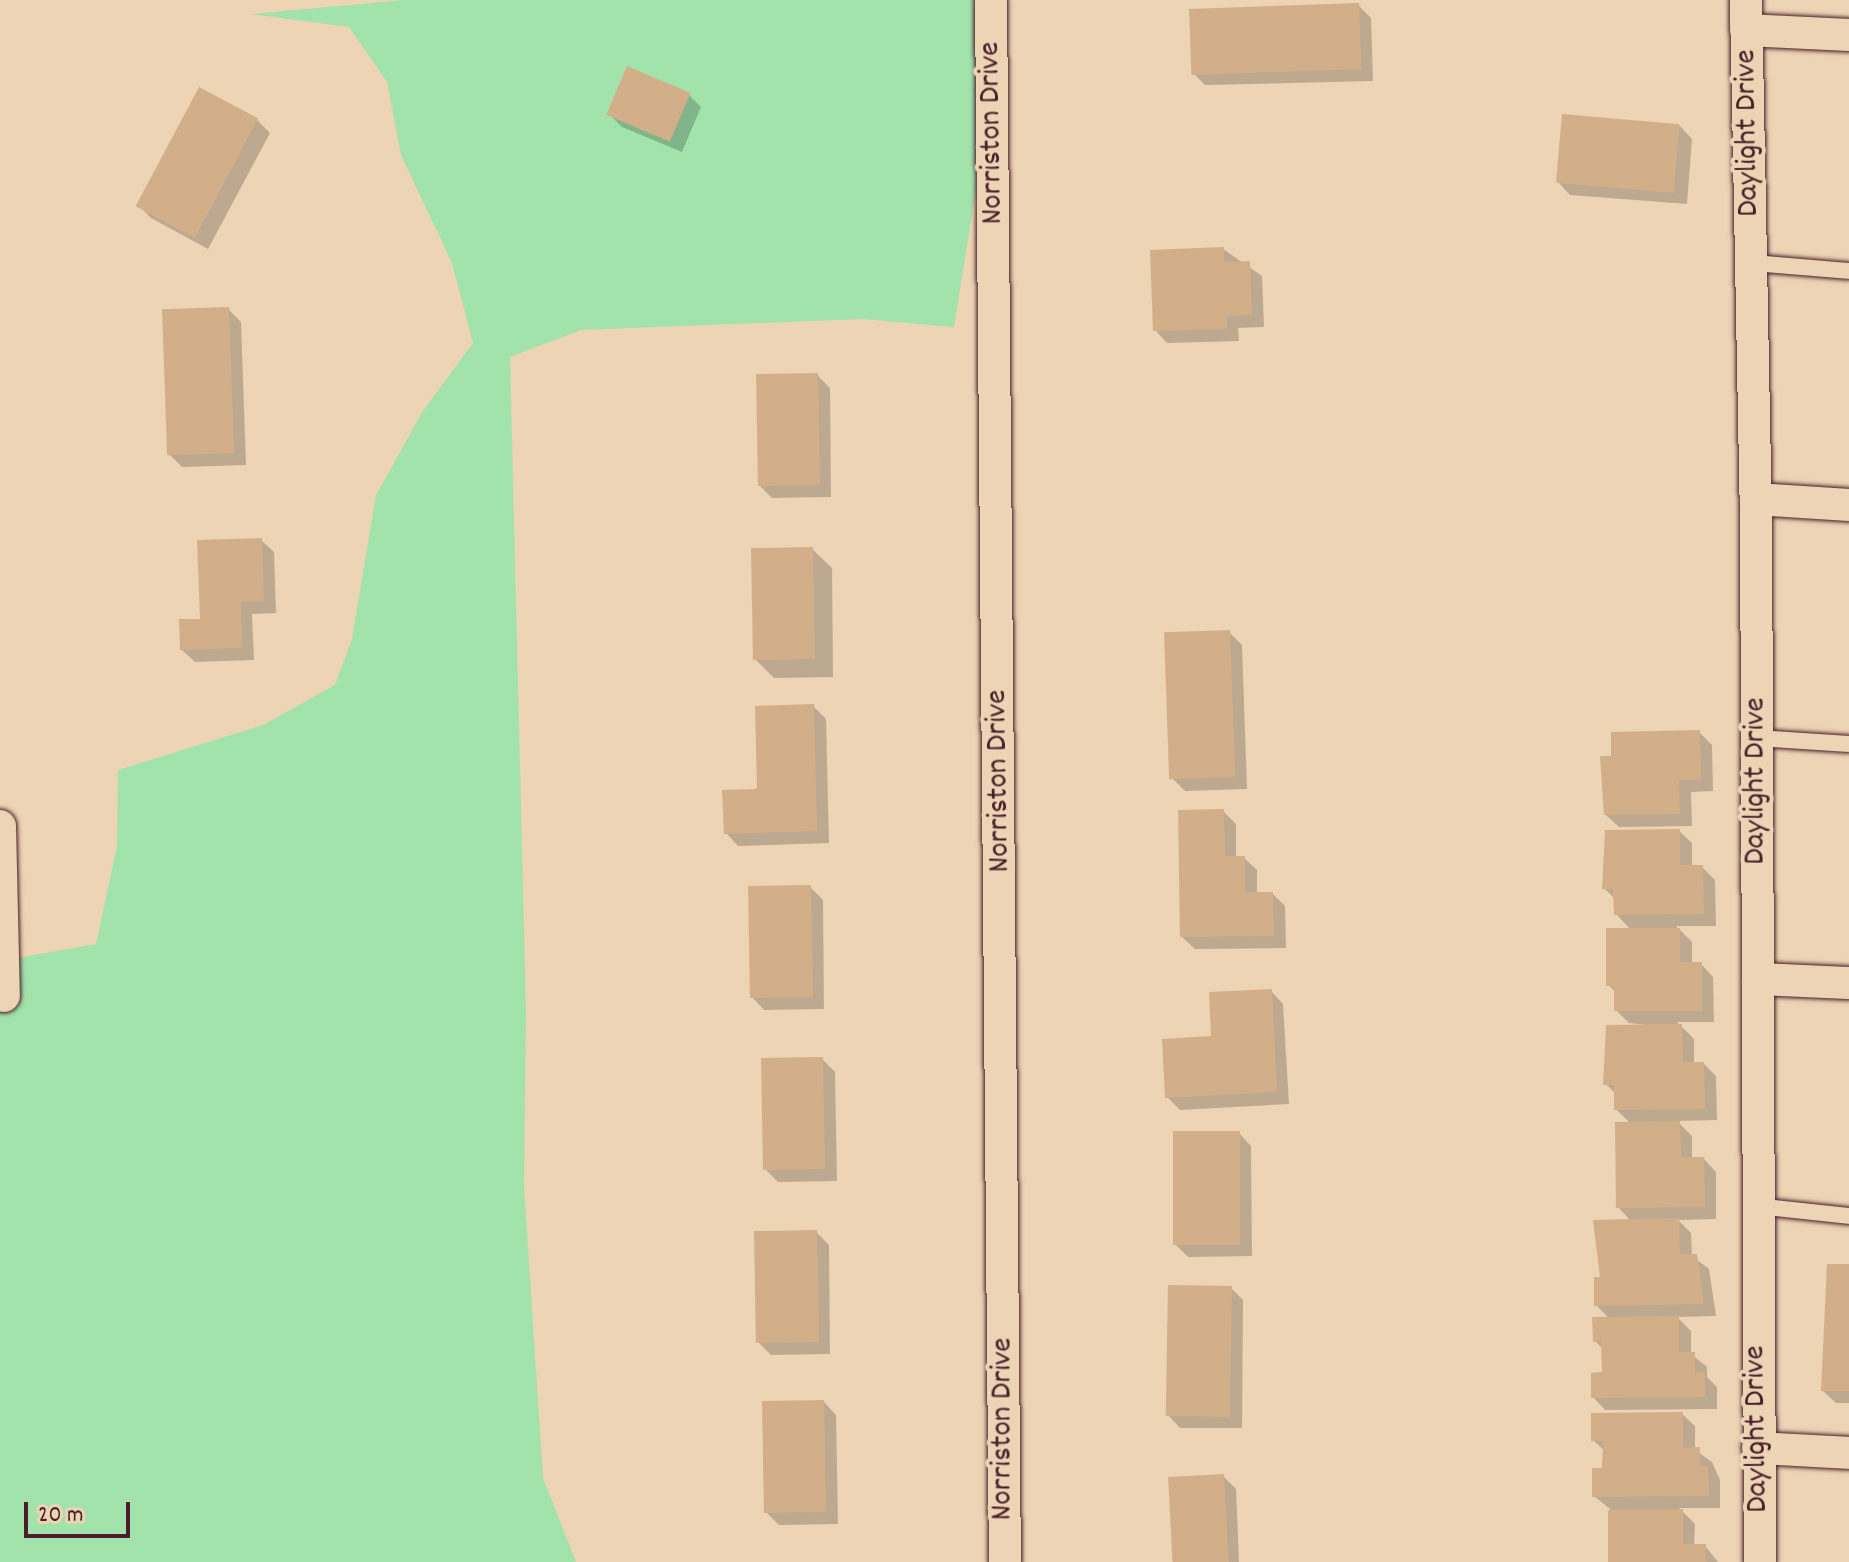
<!DOCTYPE html>
<style>
body{margin:0}
#map{position:relative;width:1849px;height:1562px;overflow:hidden;background:#ecd4b4;font-family:Dekko,sans-serif}
div>[style]{position:absolute}
[style*='--x']{left:calc(var(--x)*1px);top:calc(var(--y)*1px);width:calc(var(--w)*1px);rotate:calc(var(--a)*1deg)}
.green>*{inset:0;background:#a2e3ac}
.shadow>*{inset:0;background:#0003}
.building>*{inset:0;background:#d2af89;transform-origin:0 0}
.roads{filter:drop-shadow(0 0 2px #4a1f2b) drop-shadow(0 0 2px #4a1f2b)}
.service>*{height:16px;margin:-8px;padding:0 8px;transform-origin:8px;border-radius:8px;background:#ecd4b4}
.minor>*{height:32px;margin:-16px;padding:0 16px;transform-origin:16px;border-radius:16px;background:#ecd4b4}
span{translate:-50% -50%;white-space:nowrap;text-align:center;line-height:1.15;-webkit-text-stroke:8px #ecd4b4;paint-order:stroke}
.street-label{font-size:32px;color:#4a1f2b}
.scale{position:absolute;left:24px;top:1502px;width:106px;height:36px;box-sizing:border-box;border:4px solid #4a1f2b;border-top:0;padding-left:10px;font-size:24px;line-height:28px;white-space:nowrap;color:#4a1f2b;-webkit-text-stroke:6px #ecd4b4;paint-order:stroke}
</style>
<div id="map">
<div class="green">
<i style="clip-path:polygon(404px 0,974px 0,982px 152px,954px 327px,862px 319px,581px 330px,510px 357px,526px 1010px,524px 1187px,543px 1478px,576px 1562px,0 1562px,0 961px,96px 944px,117px 846px,118px 770px,263px 725px,335px 685px,352px 639px,376px 495px,423px 411px,473px 343px,452px 263px,401px 155px,387px 82px,349px 27px,251px 14px)"></i>
</div>
<div class="shadow">
<i style="clip-path:polygon(1358px 5px,1371px 18px,1373px 81px,1205px 85px,1192px 72px)"></i>
<i style="clip-path:polygon(688px 94px,701px 107px,682px 152px,622px 127px,609px 114px)"></i>
<i style="clip-path:polygon(257px 120px,270px 133px,208px 249px,151px 218px,138px 205px)"></i>
<i style="clip-path:polygon(1680px 126px,1692px 139px,1687px 204px,1570px 195px,1558px 182px)"></i>
<i style="clip-path:polygon(1223px 249px,1262px 276px,1264px 327px,1238px 328px,1239px 341px,1167px 343px,1155px 330px)"></i>
<i style="clip-path:polygon(228px 309px,241px 322px,246px 465px,182px 467px,169px 454px)"></i>
<i style="clip-path:polygon(817px 375px,830px 388px,831px 497px,772px 498px,759px 485px)"></i>
<i style="clip-path:polygon(261px 540px,274px 552px,276px 613px,252px 614px,254px 660px,195px 662px,182px 650px)"></i>
<i style="clip-path:polygon(812px 549px,832px 568px,833px 677px,774px 678px,755px 659px)"></i>
<i style="clip-path:polygon(1229px 632px,1242px 645px,1247px 789px,1185px 791px,1172px 778px)"></i>
<i style="clip-path:polygon(813px 706px,826px 719px,829px 843px,738px 846px,726px 833px)"></i>
<i style="clip-path:polygon(1699px 732px,1712px 745px,1713px 791px,1691px 792px,1692px 826px,1619px 827px,1606px 815px,1613px 758px)"></i>
<i style="clip-path:polygon(1223px 811px,1236px 824px,1236px 858px,1244px 858px,1257px 870px,1257px 894px,1273px 894px,1285px 906px,1286px 948px,1195px 949px,1182px 937px)"></i>
<i style="clip-path:polygon(1679px 831px,1692px 843px,1692px 867px,1702px 867px,1715px 880px,1716px 926px,1676px 926px,1692px 942px,1692px 964px,1701px 964px,1713px 977px,1714px 1022px,1677px 1022px,1694px 1039px,1694px 1064px,1704px 1064px,1716px 1076px,1717px 1120px,1677px 1121px,1692px 1136px,1692px 1159px,1704px 1159px,1716px 1172px,1716px 1219px,1678px 1220px,1691px 1233px,1692px 1256px,1709px 1269px,1716px 1316px,1677px 1317px,1691px 1331px,1691px 1354px,1707px 1367px,1707px 1377px,1717px 1387px,1717px 1409px,1605px 1410px,1593px 1397px,1604px 1374px,1604px 1350px,1595px 1341px,1610px 1319px,1596px 1305px,1603px 1279px,1631px 1221px,1618px 1207px,1630px 1123px,1616px 1109px,1616px 1094px,1606px 1084px,1657px 1026px,1629px 1023px,1616px 1010px,1616px 992px,1608px 985px,1631px 930px,1616px 914px,1615px 899px,1604px 888px)"></i>
<i style="clip-path:polygon(810px 887px,823px 900px,824px 1009px,764px 1010px,752px 997px)"></i>
<i style="clip-path:polygon(1271px 991px,1283px 1004px,1289px 1104px,1180px 1110px,1167px 1097px,1213px 1038px)"></i>
<i style="clip-path:polygon(822px 1059px,835px 1072px,837px 1181px,778px 1182px,765px 1169px)"></i>
<i style="clip-path:polygon(1239px 1133px,1251px 1146px,1252px 1256px,1188px 1257px,1175px 1244px)"></i>
<i style="clip-path:polygon(816px 1232px,829px 1245px,830px 1354px,771px 1355px,758px 1342px)"></i>
<i style="clip-path:polygon(1849px 1266px,1849px 1403px,1836px 1403px,1823px 1391px)"></i>
<i style="clip-path:polygon(1231px 1288px,1243px 1300px,1242px 1428px,1180px 1428px,1168px 1415px)"></i>
<i style="clip-path:polygon(824px 1402px,836px 1415px,838px 1524px,779px 1525px,766px 1512px)"></i>
<i style="clip-path:polygon(1682px 1414px,1695px 1426px,1695px 1450px,1712px 1462px,1720px 1480px,1720px 1508px,1679px 1508px,1695px 1524px,1694px 1546px,1705px 1546px,1718px 1562px,1610px 1562px,1610px 1509px,1594px 1496px,1604px 1470px,1605px 1451px,1593px 1440px)"></i>
<i style="clip-path:polygon(1223px 1476px,1236px 1489px,1239px 1562px,1175px 1562px)"></i>
</div>
<div class="building">
<i style="left:1359px;top:3px;width:66px;height:170px;rotate:88deg"></i>
<i style="left:627px;top:66px;width:69px;height:53px;rotate:23deg"></i>
<i style="left:199px;top:87px;width:67px;height:135px;rotate:28deg"></i>
<i style="left:1562px;top:114px;width:118px;height:69px;rotate:5deg"></i>
<i style="clip-path:polygon(1224px 247px,1224px 262px,1250px 261px,1252px 315px,1227px 316px,1227px 329px,1153px 331px,1150px 250px)"></i>
<i style="left:229px;top:307px;width:146px;height:67px;rotate:88deg"></i>
<i style="left:818px;top:373px;width:112px;height:62px;rotate:89deg"></i>
<i style="clip-path:polygon(262px 538px,264px 601px,241px 602px,242px 648px,180px 650px,179px 619px,200px 619px,197px 540px)"></i>
<i style="left:813px;top:547px;width:112px;height:62px;rotate:89deg"></i>
<i style="left:1230px;top:630px;width:147px;height:66px;rotate:88deg"></i>
<i style="clip-path:polygon(814px 704px,817px 831px,724px 834px,722px 790px,757px 789px,755px 706px)"></i>
<i style="clip-path:polygon(1700px 730px,1701px 780px,1679px 780px,1680px 814px,1604px 815px,1600px 756px,1611px 756px,1611px 732px)"></i>
<i style="clip-path:polygon(1224px 809px,1225px 856px,1245px 856px,1245px 892px,1273px 892px,1274px 936px,1180px 937px,1178px 810px)"></i>
<i style="clip-path:polygon(1680px 829px,1680px 865px,1703px 865px,1704px 914px,1614px 915px,1613px 889px,1602px 889px,1605px 830px)"></i>
<i style="left:811px;top:885px;width:112px;height:63px;rotate:89deg"></i>
<i style="clip-path:polygon(1606px 928px,1680px 928px,1680px 962px,1702px 962px,1702px 1011px,1614px 1011px,1614px 986px,1606px 986px)"></i>
<i style="clip-path:polygon(1272px 989px,1277px 1092px,1165px 1098px,1162px 1039px,1211px 1036px,1209px 992px)"></i>
<i style="clip-path:polygon(1682px 1024px,1683px 1062px,1704px 1062px,1705px 1109px,1614px 1110px,1614px 1085px,1603px 1085px,1606px 1025px)"></i>
<i style="left:823px;top:1057px;width:112px;height:62px;rotate:89deg"></i>
<i style="clip-path:polygon(1680px 1121px,1681px 1157px,1704px 1157px,1705px 1207px,1616px 1208px,1615px 1122px)"></i>
<i style="left:1240px;top:1131px;width:114px;height:67px;rotate:90deg"></i>
<i style="clip-path:polygon(1679px 1218px,1680px 1254px,1697px 1254px,1704px 1304px,1594px 1306px,1594px 1277px,1600px 1277px,1593px 1220px)"></i>
<i style="left:817px;top:1230px;width:112px;height:63px;rotate:89deg"></i>
<i style="clip-path:polygon(1827px 1264px,1849px 1264px,1849px 1391px,1821px 1391px)"></i>
<i style="left:1168px;top:1285px;width:64px;height:131px;rotate:1deg"></i>
<i style="clip-path:polygon(1679px 1316px,1679px 1352px,1695px 1352px,1695px 1373px,1705px 1372px,1705px 1397px,1591px 1398px,1591px 1373px,1602px 1372px,1601px 1341px,1593px 1342px,1592px 1317px)"></i>
<i style="left:824px;top:1400px;width:112px;height:62px;rotate:89deg"></i>
<i style="clip-path:polygon(1683px 1412px,1683px 1448px,1700px 1447px,1700px 1466px,1708px 1466px,1709px 1496px,1592px 1497px,1592px 1468px,1602px 1468px,1603px 1441px,1591px 1441px,1591px 1413px)"></i>
<i style="left:1224px;top:1474px;width:88px;height:56px;rotate:87deg"></i>
<i style="clip-path:polygon(1683px 1509px,1683px 1544px,1706px 1544px,1706px 1562px,1608px 1562px,1608px 1510px)"></i>
</div>
<div class="roads">
<div class="service">
<i style="--x:1752;--y:263;--w:97;--a:4.7"></i>
<i style="--x:1757;--y:738;--w:92;--a:3.7"></i>
<i style="--x:1756;--y:1206;--w:94;--a:6.1"></i>
</div>
<div class="minor">
<i style="--x:991;--y:0;--w:1562;--a:89.49"></i>
<i style="--x:1746;--y:0;--w:499;--a:88.9"></i>
<i style="--x:1756;--y:499;--w:1063;--a:89.78"></i>
<i style="--x:1746;--y:30;--w:103;--a:2.8"></i>
<i style="--x:1756;--y:499;--w:93;--a:3.7"></i>
<i style="--x:0;--y:826;--w:170;--a:88.7"></i>
<i style="--x:1758;--y:979;--w:91;--a:2.5"></i>
<i style="--x:1758;--y:1448;--w:91;--a:3.1"></i>
</div>
</div>
<div class="street-label">
<span style="left:993px;top:133px;rotate:-91deg">Norriston Drive</span>
<span style="left:1749px;top:133px;rotate:-91deg">Daylight Drive</span>
<span style="left:1000px;top:781px;rotate:-91deg">Norriston Drive</span>
<span style="left:1757px;top:781px;rotate:-90deg">Daylight Drive</span>
<span style="left:1004px;top:1429px;rotate:-90deg">Norriston Drive</span>
<span style="left:1758px;top:1429px;rotate:-91deg">Daylight Drive</span>
</div>
<div class="scale">20 m</div>
</div>
